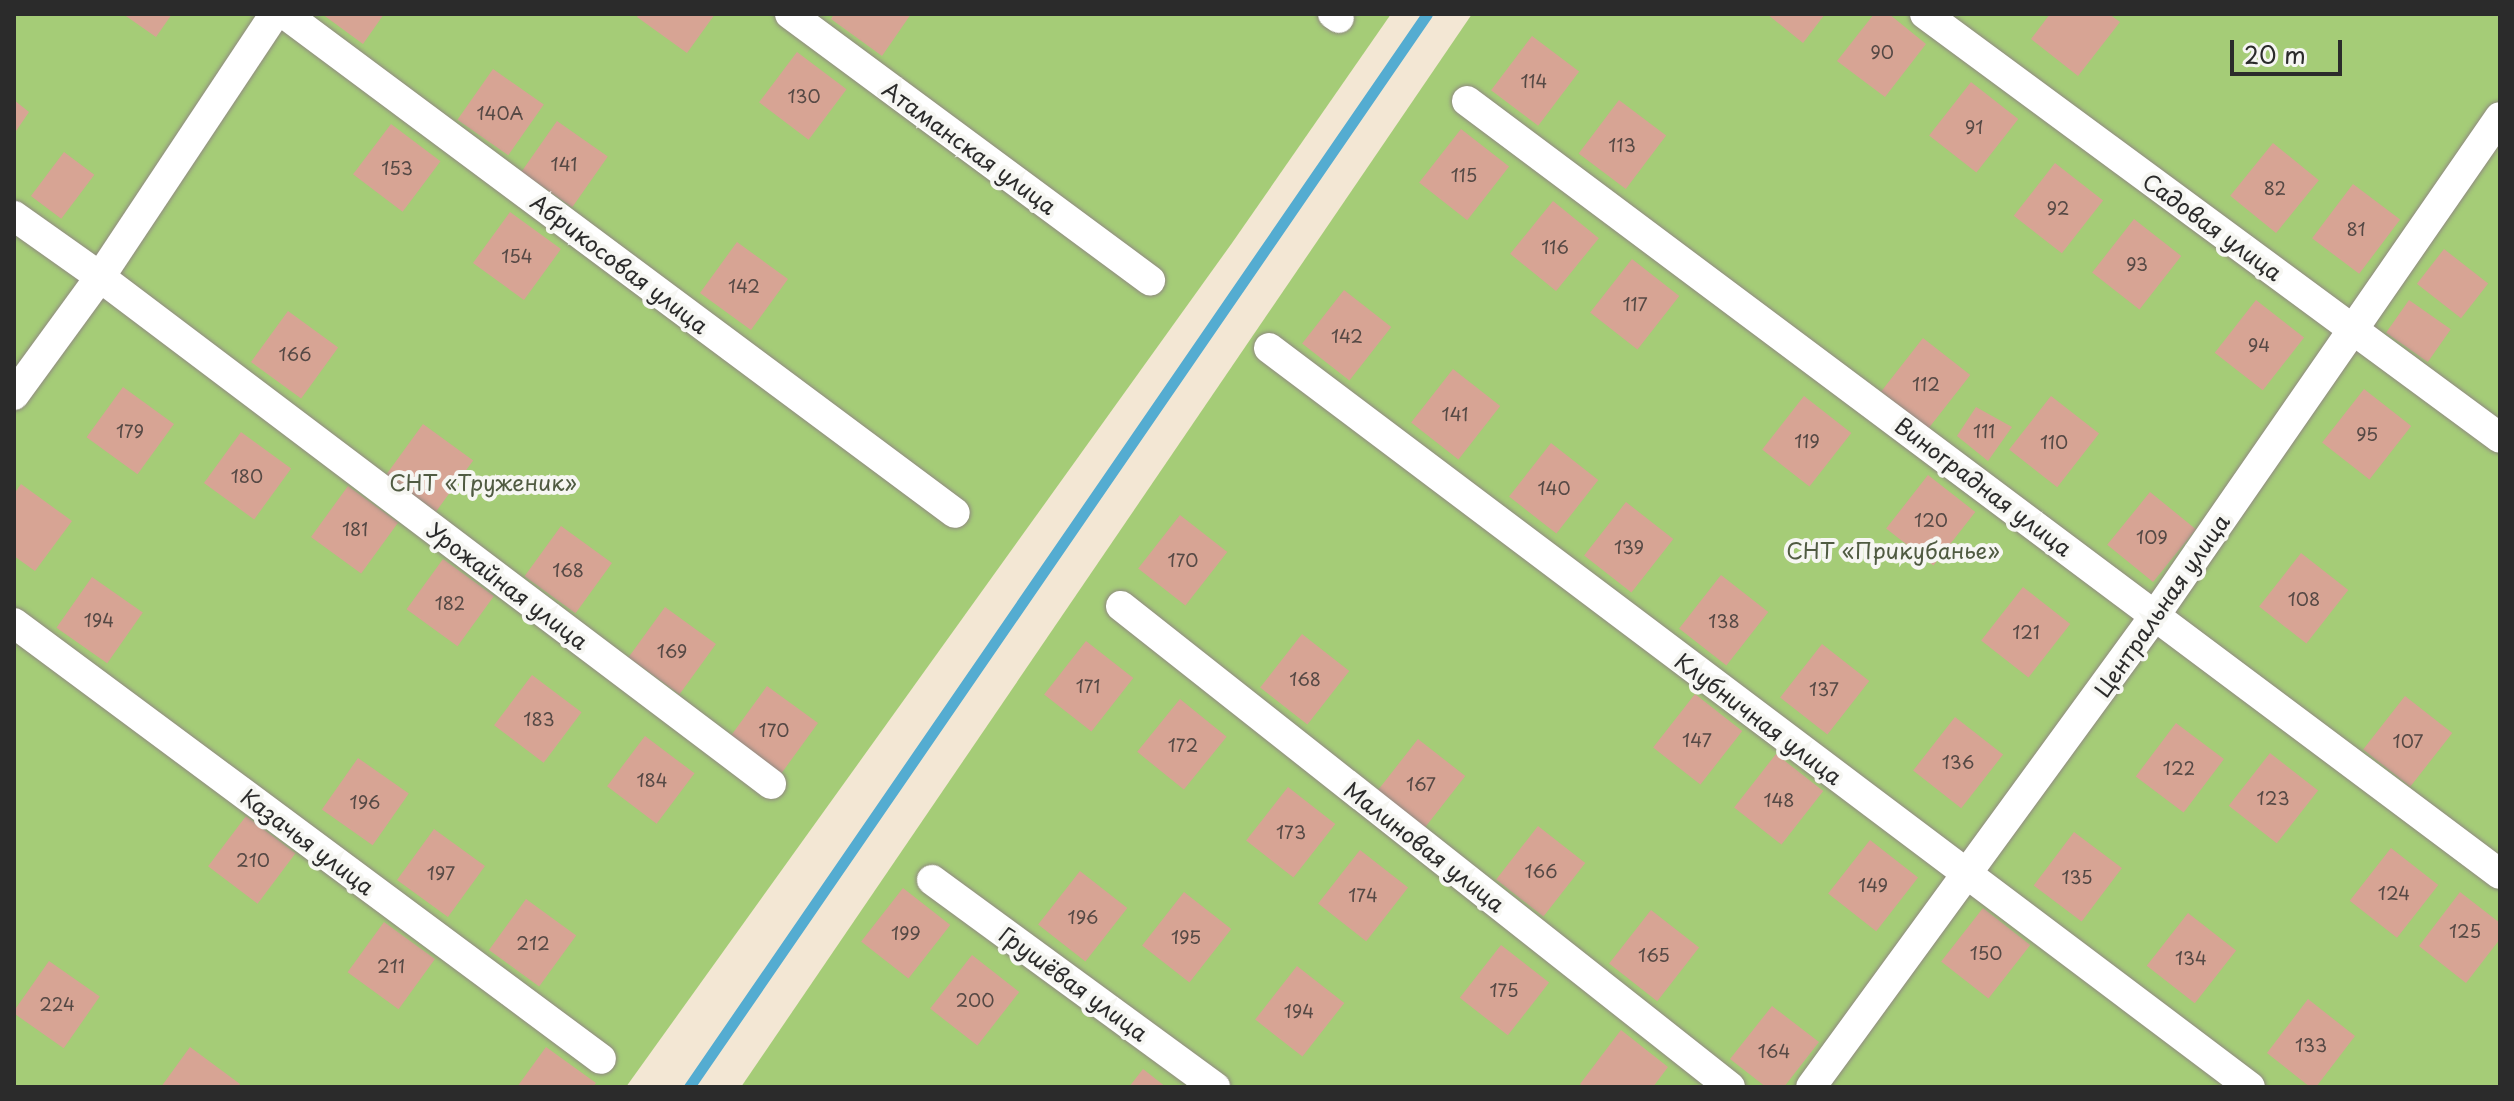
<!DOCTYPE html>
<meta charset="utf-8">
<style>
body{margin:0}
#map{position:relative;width:2514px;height:1101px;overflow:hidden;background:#f3e7d4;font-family:"Playpen Sans",sans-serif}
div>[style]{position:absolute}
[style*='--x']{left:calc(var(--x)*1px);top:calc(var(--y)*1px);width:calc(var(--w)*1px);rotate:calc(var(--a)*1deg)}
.green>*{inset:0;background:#a5cc77}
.stream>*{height:11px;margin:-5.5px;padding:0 5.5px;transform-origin:5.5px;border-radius:5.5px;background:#54acd1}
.building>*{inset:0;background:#d7a494;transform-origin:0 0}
.roads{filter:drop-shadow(0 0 2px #8f8980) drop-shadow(0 0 2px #8f8980)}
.minor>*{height:30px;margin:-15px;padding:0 15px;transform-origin:15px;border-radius:15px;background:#fff}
span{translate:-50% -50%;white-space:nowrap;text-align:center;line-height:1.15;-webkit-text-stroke:8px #f6f6f2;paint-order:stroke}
.number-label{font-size:18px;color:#564945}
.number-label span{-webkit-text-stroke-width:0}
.street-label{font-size:22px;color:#2b2b2b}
.park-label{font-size:22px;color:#505b42}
.frame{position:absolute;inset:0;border:16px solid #2b2b2b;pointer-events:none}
.scale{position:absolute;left:2230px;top:40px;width:112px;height:36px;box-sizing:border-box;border:4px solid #2b2b2b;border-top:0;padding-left:10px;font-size:24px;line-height:28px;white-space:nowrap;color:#2b2b2b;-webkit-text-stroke:6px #f6f6f2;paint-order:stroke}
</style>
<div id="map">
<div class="green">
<i style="clip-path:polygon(14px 14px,1391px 14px,1232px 243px,626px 1087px,14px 1087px)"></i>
<i style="clip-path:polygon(1472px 14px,2500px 14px,2500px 1087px,741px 1087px)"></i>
</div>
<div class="stream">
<i style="--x:689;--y:1087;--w:1302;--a:-55.48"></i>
</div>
<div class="building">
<i style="clip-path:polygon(123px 14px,172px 14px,156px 37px)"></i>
<i style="clip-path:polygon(322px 14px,384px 14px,363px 44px)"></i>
<i style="clip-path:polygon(639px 14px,715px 14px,687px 53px,637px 17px)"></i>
<i style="clip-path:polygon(834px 14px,911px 14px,882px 56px,831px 19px)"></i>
<i style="clip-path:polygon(1767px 14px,1825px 14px,1803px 43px)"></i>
<i style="clip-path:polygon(1874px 14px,1889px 14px,1926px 44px,1885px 97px,1837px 61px)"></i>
<i style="clip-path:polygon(2050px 14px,2109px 14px,2120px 22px,2078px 76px,2031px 39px)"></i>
<i style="left:1532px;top:36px;width:59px;height:68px;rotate:37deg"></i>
<i style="left:797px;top:52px;width:62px;height:63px;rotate:37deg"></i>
<i style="left:493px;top:69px;width:62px;height:62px;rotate:35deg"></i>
<i style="left:1971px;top:82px;width:60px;height:68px;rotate:38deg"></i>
<i style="clip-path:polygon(14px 100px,29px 112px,14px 134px)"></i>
<i style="left:1619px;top:100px;width:59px;height:67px;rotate:37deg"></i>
<i style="left:557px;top:121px;width:62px;height:62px;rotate:35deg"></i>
<i style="left:391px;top:124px;width:62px;height:63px;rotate:37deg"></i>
<i style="left:1461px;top:129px;width:61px;height:68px;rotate:38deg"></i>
<i style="left:2273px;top:143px;width:59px;height:68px;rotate:39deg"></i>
<i style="left:64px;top:152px;width:38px;height:55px;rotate:37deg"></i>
<i style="left:2055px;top:163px;width:61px;height:67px;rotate:38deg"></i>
<i style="left:2353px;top:184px;width:59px;height:68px;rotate:37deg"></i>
<i style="left:1553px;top:201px;width:59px;height:68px;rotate:39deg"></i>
<i style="left:510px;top:212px;width:63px;height:63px;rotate:36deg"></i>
<i style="left:2134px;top:219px;width:60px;height:68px;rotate:38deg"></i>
<i style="left:737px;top:242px;width:63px;height:63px;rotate:36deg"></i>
<i style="left:2444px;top:249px;width:56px;height:44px;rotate:38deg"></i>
<i style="left:1632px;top:259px;width:60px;height:68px;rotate:38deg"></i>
<i style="left:1344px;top:290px;width:60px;height:68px;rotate:38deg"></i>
<i style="left:2256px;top:300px;width:61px;height:67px;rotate:38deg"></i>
<i style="left:2409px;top:300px;width:51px;height:40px;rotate:35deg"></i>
<i style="left:288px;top:311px;width:62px;height:63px;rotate:36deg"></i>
<i style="left:1923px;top:338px;width:60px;height:68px;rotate:38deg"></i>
<i style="left:1453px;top:369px;width:60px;height:68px;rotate:38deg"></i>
<i style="left:123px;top:387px;width:63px;height:62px;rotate:36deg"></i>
<i style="left:2364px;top:389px;width:60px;height:68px;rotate:38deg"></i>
<i style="left:1804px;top:396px;width:60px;height:68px;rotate:38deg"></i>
<i style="left:2051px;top:396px;width:61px;height:68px;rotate:38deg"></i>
<i style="clip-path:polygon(1976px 407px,2012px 427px,1988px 461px,1957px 436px)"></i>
<i style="left:423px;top:424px;width:62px;height:63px;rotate:36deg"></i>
<i style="left:241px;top:432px;width:62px;height:63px;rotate:36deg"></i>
<i style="left:1551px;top:443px;width:60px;height:68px;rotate:38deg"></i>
<i style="left:1928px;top:475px;width:60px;height:68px;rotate:38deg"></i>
<i style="clip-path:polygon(21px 484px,72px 521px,35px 571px,14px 556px,14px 494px)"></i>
<i style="left:348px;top:486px;width:62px;height:63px;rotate:36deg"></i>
<i style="left:2150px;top:492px;width:59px;height:68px;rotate:39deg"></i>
<i style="left:1626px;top:502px;width:60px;height:68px;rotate:38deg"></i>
<i style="left:1180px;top:515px;width:60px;height:68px;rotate:38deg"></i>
<i style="left:561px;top:526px;width:63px;height:62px;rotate:36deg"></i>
<i style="left:2301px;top:553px;width:60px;height:68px;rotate:38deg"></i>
<i style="left:443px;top:559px;width:63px;height:62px;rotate:36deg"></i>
<i style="left:1721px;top:575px;width:60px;height:68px;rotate:38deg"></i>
<i style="left:92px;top:577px;width:62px;height:62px;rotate:35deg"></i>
<i style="left:2023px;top:587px;width:60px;height:68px;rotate:38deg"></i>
<i style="left:665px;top:607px;width:63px;height:62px;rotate:36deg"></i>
<i style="left:1302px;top:634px;width:60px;height:68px;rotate:38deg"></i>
<i style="left:1086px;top:641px;width:60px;height:68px;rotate:38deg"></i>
<i style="left:1822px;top:644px;width:60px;height:68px;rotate:38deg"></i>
<i style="left:532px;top:675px;width:62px;height:63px;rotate:37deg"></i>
<i style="left:767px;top:686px;width:63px;height:63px;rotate:36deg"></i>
<i style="left:1695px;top:694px;width:60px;height:68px;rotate:38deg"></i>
<i style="left:2405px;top:696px;width:60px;height:68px;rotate:38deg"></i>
<i style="left:1180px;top:699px;width:60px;height:68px;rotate:39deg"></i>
<i style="left:1955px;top:717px;width:61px;height:68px;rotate:38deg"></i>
<i style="left:2176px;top:723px;width:60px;height:67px;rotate:37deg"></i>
<i style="left:645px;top:736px;width:62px;height:63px;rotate:37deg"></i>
<i style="left:1418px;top:739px;width:60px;height:68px;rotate:38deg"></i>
<i style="left:2270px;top:753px;width:61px;height:67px;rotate:38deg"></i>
<i style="left:1776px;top:754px;width:60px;height:68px;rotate:38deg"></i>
<i style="left:358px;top:758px;width:62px;height:63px;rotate:35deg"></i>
<i style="left:1288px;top:787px;width:60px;height:68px;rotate:38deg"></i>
<i style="left:246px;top:816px;width:62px;height:63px;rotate:37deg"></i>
<i style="left:1538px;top:826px;width:60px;height:68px;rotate:38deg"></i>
<i style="left:434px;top:829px;width:63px;height:63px;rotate:36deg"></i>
<i style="left:2074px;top:832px;width:60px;height:67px;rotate:37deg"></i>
<i style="left:1870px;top:840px;width:61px;height:68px;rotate:38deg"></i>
<i style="left:2391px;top:848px;width:60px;height:67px;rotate:38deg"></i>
<i style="left:1360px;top:850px;width:61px;height:68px;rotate:38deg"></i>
<i style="left:1080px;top:871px;width:60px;height:68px;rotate:38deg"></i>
<i style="left:903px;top:888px;width:60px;height:68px;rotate:38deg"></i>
<i style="left:1184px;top:892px;width:60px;height:68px;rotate:38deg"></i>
<i style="clip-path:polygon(2460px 892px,2500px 923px,2500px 939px,2466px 983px,2419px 946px)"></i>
<i style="left:526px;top:899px;width:62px;height:63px;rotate:36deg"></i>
<i style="left:1983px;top:908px;width:60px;height:68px;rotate:38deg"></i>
<i style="left:1651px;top:910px;width:61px;height:68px;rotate:38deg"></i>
<i style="left:2188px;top:913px;width:61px;height:67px;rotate:38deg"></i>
<i style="left:384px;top:922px;width:63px;height:62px;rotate:36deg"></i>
<i style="left:1501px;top:945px;width:61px;height:67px;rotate:38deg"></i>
<i style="left:972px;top:955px;width:60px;height:68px;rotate:38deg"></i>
<i style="left:49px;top:961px;width:62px;height:63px;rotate:35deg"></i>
<i style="left:1297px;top:966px;width:60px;height:68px;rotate:38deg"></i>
<i style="clip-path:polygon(2308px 999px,2355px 1036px,2316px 1087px,2310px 1087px,2267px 1053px)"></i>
<i style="clip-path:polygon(1772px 1006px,1819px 1042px,1784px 1087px,1766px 1087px,1730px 1059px)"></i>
<i style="clip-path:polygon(1621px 1030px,1668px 1067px,1653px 1087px,1584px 1087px,1580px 1084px)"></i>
<i style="clip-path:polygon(190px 1047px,240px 1084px,238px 1087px,161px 1087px)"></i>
<i style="clip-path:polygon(546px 1047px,596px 1083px,593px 1087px,517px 1087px)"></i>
<i style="clip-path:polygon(1143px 1069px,1166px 1087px,1129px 1087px)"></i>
</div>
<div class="roads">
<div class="minor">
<i style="--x:285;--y:14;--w:835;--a:36.68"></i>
<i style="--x:790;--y:14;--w:448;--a:36.5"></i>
<i style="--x:1333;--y:14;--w:7;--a:34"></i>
<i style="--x:1925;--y:14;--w:714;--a:36.4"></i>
<i style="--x:1467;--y:101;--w:1290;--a:36.81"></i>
<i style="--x:14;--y:216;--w:105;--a:35.3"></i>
<i style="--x:100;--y:277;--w:841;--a:37.07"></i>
<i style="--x:1269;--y:348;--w:1228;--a:36.99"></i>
<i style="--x:14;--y:395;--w:146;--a:-53.9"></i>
<i style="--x:100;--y:277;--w:316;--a:-56.4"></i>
<i style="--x:1121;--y:606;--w:776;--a:38.3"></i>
<i style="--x:14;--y:623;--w:731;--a:36.6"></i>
<i style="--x:932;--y:880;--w:351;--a:36.2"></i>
<i style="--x:1811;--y:1087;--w:585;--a:-53.89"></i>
<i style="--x:2156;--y:614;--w:604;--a:-55.31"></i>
</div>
</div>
<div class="number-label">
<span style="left:1882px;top:52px">90</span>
<span style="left:1534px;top:81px">114</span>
<span style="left:804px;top:96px">130</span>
<span style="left:500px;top:113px">140А</span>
<span style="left:1974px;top:127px">91</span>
<span style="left:1622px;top:145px">113</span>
<span style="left:564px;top:164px">141</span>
<span style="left:397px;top:168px">153</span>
<span style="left:1464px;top:175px">115</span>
<span style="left:2275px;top:188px">82</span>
<span style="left:2058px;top:208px">92</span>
<span style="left:2356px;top:229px">81</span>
<span style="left:1555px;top:247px">116</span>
<span style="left:517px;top:256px">154</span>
<span style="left:2137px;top:264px">93</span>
<span style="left:744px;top:286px">142</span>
<span style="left:1635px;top:304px">117</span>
<span style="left:1347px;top:336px">142</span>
<span style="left:2259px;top:345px">94</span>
<span style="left:295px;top:354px">166</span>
<span style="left:1926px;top:384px">112</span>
<span style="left:1455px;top:414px">141</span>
<span style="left:130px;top:431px">179</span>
<span style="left:1984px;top:431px">111</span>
<span style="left:2367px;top:434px">95</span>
<span style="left:1807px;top:441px">119</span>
<span style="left:2054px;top:442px">110</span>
<span style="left:247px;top:476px">180</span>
<span style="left:1554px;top:488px">140</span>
<span style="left:1931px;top:520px">120</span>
<span style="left:355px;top:529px">181</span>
<span style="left:2152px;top:537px">109</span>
<span style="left:1629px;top:547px">139</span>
<span style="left:1183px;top:560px">170</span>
<span style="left:568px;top:570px">168</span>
<span style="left:2304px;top:599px">108</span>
<span style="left:450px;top:603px">182</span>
<span style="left:99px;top:620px">194</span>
<span style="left:1724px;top:621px">138</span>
<span style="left:2026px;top:632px">121</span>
<span style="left:672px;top:651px">169</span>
<span style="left:1305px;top:679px">168</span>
<span style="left:1088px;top:686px">171</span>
<span style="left:1824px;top:689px">137</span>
<span style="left:539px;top:719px">183</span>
<span style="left:774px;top:730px">170</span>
<span style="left:1697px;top:740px">147</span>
<span style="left:2408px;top:741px">107</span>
<span style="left:1183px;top:745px">172</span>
<span style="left:1958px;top:762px">136</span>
<span style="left:2179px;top:768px">122</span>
<span style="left:652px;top:780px">184</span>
<span style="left:1421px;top:784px">167</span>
<span style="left:2273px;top:798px">123</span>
<span style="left:1779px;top:800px">148</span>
<span style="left:365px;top:802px">196</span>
<span style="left:1291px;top:832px">173</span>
<span style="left:253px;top:860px">210</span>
<span style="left:1541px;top:871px">166</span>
<span style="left:441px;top:873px">197</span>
<span style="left:2077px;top:877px">135</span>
<span style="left:1873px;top:885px">149</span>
<span style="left:2394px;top:893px">124</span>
<span style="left:1363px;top:895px">174</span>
<span style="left:1083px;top:917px">196</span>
<span style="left:2465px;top:931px">125</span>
<span style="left:906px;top:933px">199</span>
<span style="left:1186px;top:937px">195</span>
<span style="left:533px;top:943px">212</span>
<span style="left:1986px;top:953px">150</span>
<span style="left:1654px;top:955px">165</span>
<span style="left:2191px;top:958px">134</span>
<span style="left:391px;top:966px">211</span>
<span style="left:1504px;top:990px">175</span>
<span style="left:975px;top:1000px">200</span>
<span style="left:57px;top:1004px">224</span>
<span style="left:1299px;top:1011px">194</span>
<span style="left:2311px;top:1045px">133</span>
<span style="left:1774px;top:1051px">164</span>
</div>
<div class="street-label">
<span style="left:970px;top:147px;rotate:36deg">Атаманская улица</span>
<span style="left:2213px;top:226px;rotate:36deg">Садовая улица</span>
<span style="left:620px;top:263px;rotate:37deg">Абрикосовая улица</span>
<span style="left:1984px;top:486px;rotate:37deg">Виноградная улица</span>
<span style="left:508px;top:585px;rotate:37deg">Урожайная улица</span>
<span style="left:2161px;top:605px;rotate:-55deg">Центральная улица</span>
<span style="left:1759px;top:718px;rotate:37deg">Клубничная улица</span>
<span style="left:308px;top:841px;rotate:37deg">Казачья улица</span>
<span style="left:1425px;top:846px;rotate:38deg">Малиновая улица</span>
<span style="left:1074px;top:983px;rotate:36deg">Грушёвая улица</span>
</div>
<div class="park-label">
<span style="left:483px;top:482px">СНТ «Труженик»</span>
<span style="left:1893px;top:550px">СНТ «Прикубанье»</span>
</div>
<div class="frame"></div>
<div class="scale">20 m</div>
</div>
